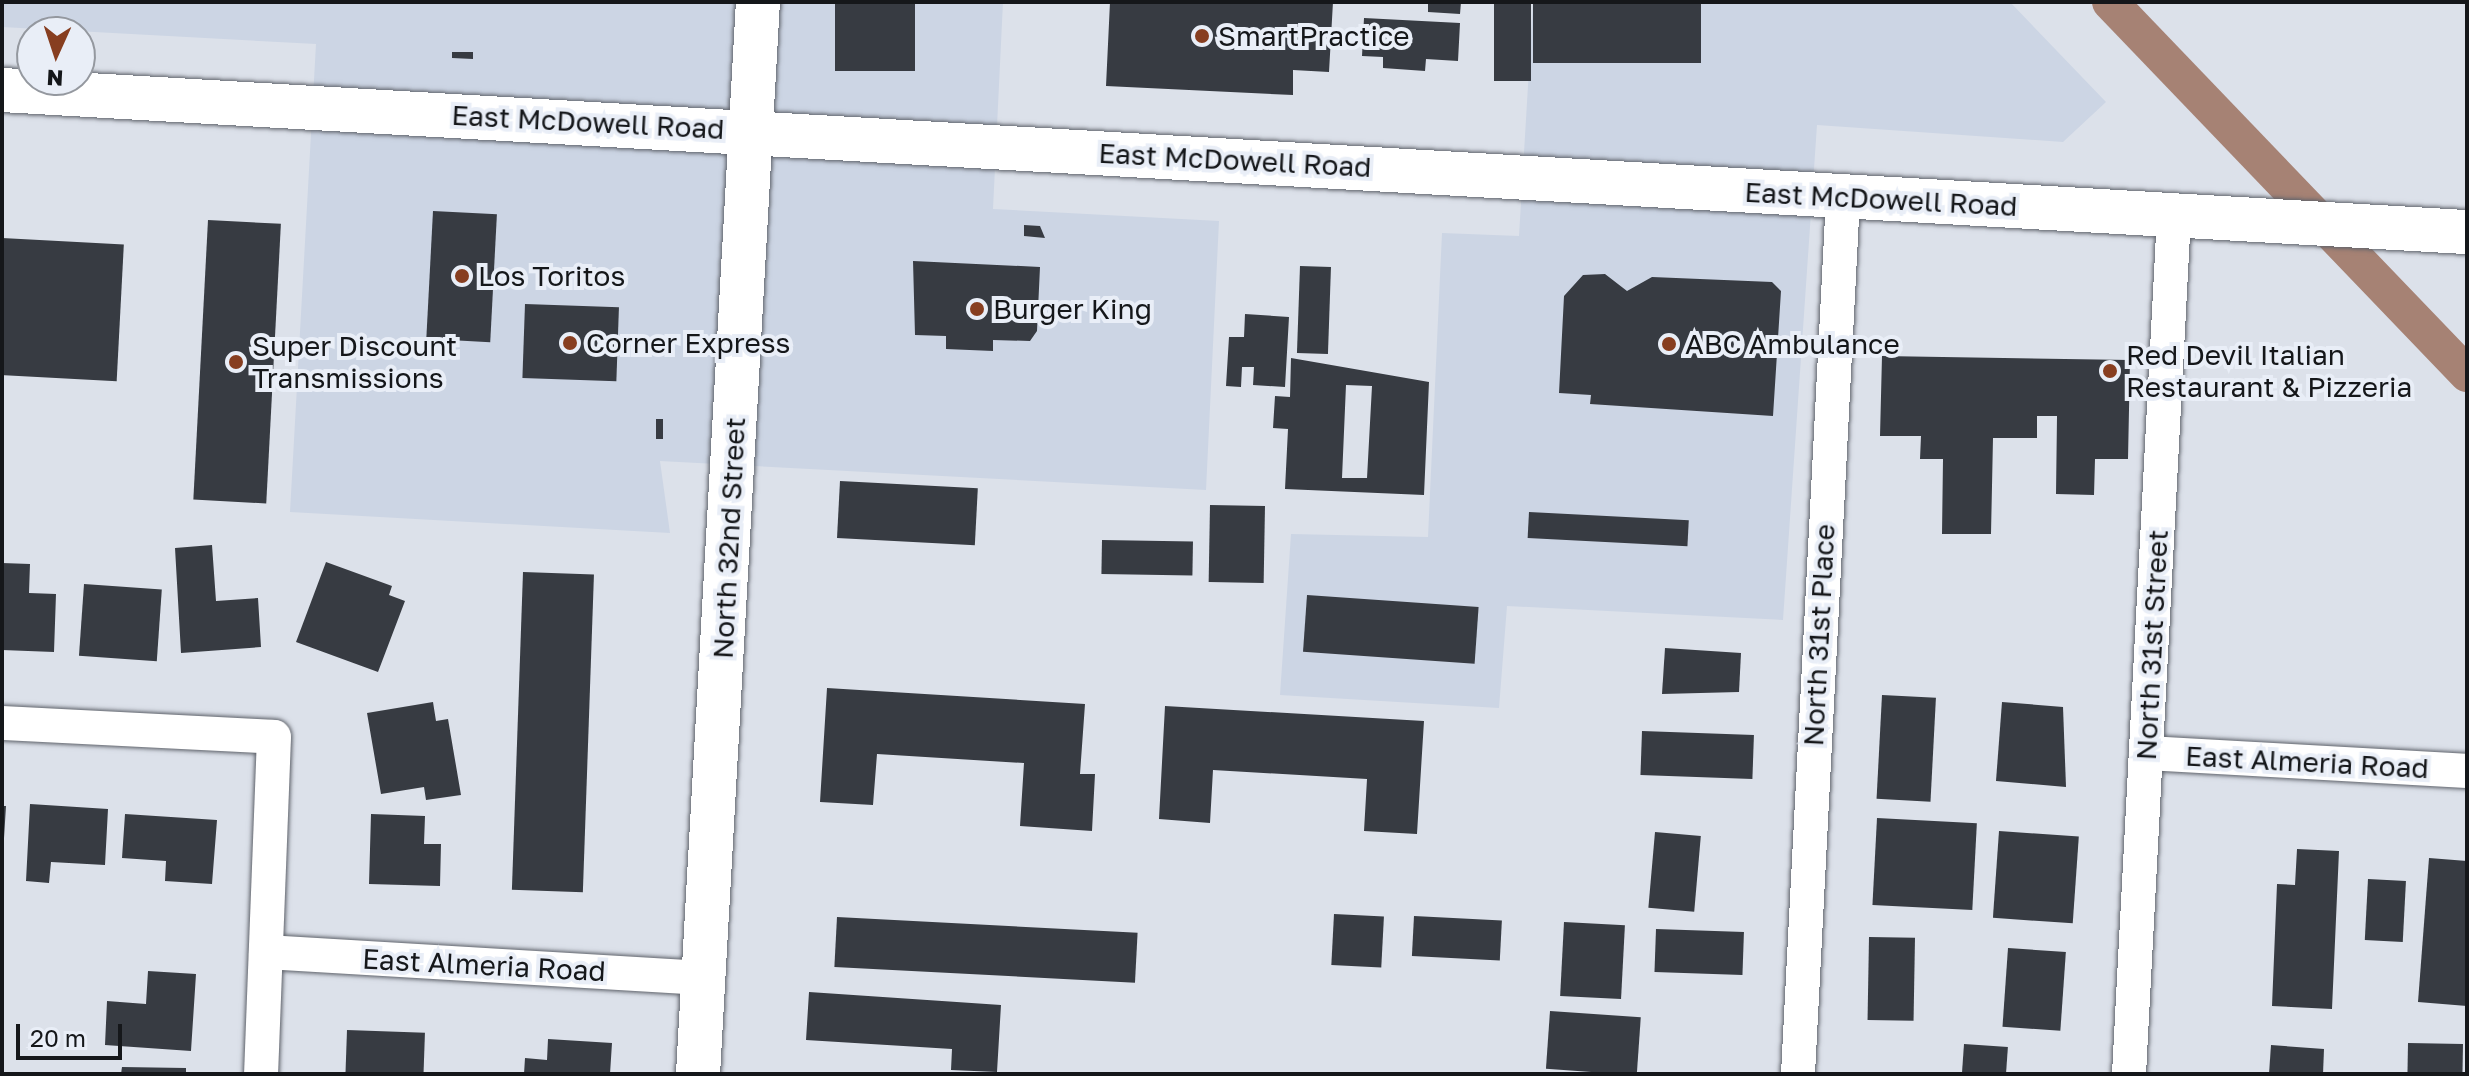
<!DOCTYPE html>
<style>
body{margin:0}
#map{position:relative;width:2469px;height:1076px;overflow:hidden;background:#dce1ea;font-family:"Golos Text",sans-serif}
div>[style]{position:absolute}
[style*='--x']{left:calc(var(--x)*1px);top:calc(var(--y)*1px);width:calc(var(--w)*1px);rotate:calc(var(--a)*1deg)}
.built>*{inset:0;background:#ccd5e4}
.canal>*{height:36px;margin:-18px;padding:0 18px;transform-origin:18px;border-radius:18px;background:#a68274}
.building>*{inset:0;background:#373b42;transform-origin:0 0}
.roads{filter:drop-shadow(0 0 2px #5f636b) drop-shadow(0 0 2px #5f636b)}
.street>*{height:34px;margin:-17px;padding:0 17px;transform-origin:17px;border-radius:17px;background:#fff}
.secondary>*{height:44px;margin:-22px;padding:0 22px;transform-origin:22px;border-radius:22px;background:#fff}
.primary>*{height:44px;margin:-22px;padding:0 22px;transform-origin:22px;border-radius:22px;background:#fff}
.dots>*{width:22px;height:22px;translate:-50% -50%;box-sizing:border-box;border:4px solid #e9eef7;border-radius:50%}
span{translate:-50% -50%;white-space:nowrap;text-align:center;line-height:1.15;-webkit-text-stroke:8px #e9eef7;paint-order:stroke}
.poi-label{font-size:28px;color:#15171a}
.left{translate:0 -50%;text-align:left}
.street-label{font-size:28px;color:#15171a}
.frame{position:absolute;inset:0;border:4px solid #15171a;pointer-events:none}
.north{position:absolute;left:16px;top:16px;width:80px;height:80px;box-sizing:border-box;background:#e9eef7;border:2px solid #94989f;border-radius:50%;rotate:183deg;font-size:22px;font-weight:700;line-height:32px;text-align:center;color:#15171a}
.north::after{content:'';display:block;margin:auto;width:28px;height:36px;background:#873e20;clip-path:polygon(50% 0,100% 100%,50% 72%,0 100%)}
.scale{position:absolute;left:16px;top:1024px;width:106px;height:36px;box-sizing:border-box;border:4px solid #15171a;border-top:0;padding-left:10px;font-size:24px;line-height:28px;white-space:nowrap;color:#15171a;-webkit-text-stroke:6px #e9eef7;paint-order:stroke}
</style>
<div id="map">
<div class="built">
<i style="clip-path:polygon(2px 2px,1003px 2px,993px 209px,1219px 221px,1206px 490px,660px 461px,670px 533px,290px 512px,316px 44px,2px 27px)"></i>
<i style="clip-path:polygon(1533px 2px,2010px 2px,2106px 102px,2063px 142px,1817px 125px,1783px 620px,1507px 606px,1499px 708px,1280px 695px,1291px 534px,1428px 537px,1442px 233px,1519px 236px)"></i>
</div>
<div class="canal">
<i style="--x:2110;--y:2;--w:516;--a:46.18"></i>
</div>
<div class="building">
<i style="left:835px;top:2px;width:80px;height:69px"></i>
<i style="clip-path:polygon(1110px 2px,1333px 2px,1329px 72px,1293px 70px,1293px 95px,1106px 86px)"></i>
<i style="clip-path:polygon(1428px 2px,1461px 2px,1460px 14px,1428px 12px)"></i>
<i style="left:1494px;top:2px;width:37px;height:79px"></i>
<i style="left:1533px;top:2px;width:168px;height:61px"></i>
<i style="clip-path:polygon(1364px 18px,1460px 23px,1458px 61px,1426px 59px,1425px 71px,1383px 68px,1383px 57px,1362px 56px)"></i>
<i style="clip-path:polygon(452px 52px,473px 52px,473px 59px,452px 58px)"></i>
<i style="left:433px;top:211px;width:64px;height:128px;rotate:3deg"></i>
<i style="left:208px;top:220px;width:73px;height:280px;rotate:3deg"></i>
<i style="clip-path:polygon(1024px 225px,1040px 226px,1045px 238px,1024px 236px)"></i>
<i style="left:2px;top:238px;width:122px;height:137px;rotate:3deg"></i>
<i style="clip-path:polygon(913px 261px,1040px 267px,1037px 331px,1030px 341px,993px 340px,993px 351px,946px 349px,946px 336px,915px 335px)"></i>
<i style="left:1300px;top:266px;width:31px;height:87px;rotate:2deg"></i>
<i style="clip-path:polygon(1605px 274px,1627px 291px,1652px 277px,1772px 282px,1781px 291px,1773px 416px,1590px 404px,1591px 395px,1559px 393px,1564px 296px,1583px 275px)"></i>
<i style="left:525px;top:304px;width:94px;height:74px;rotate:2deg"></i>
<i style="clip-path:polygon(1245px 314px,1289px 317px,1285px 387px,1253px 385px,1254px 367px,1242px 367px,1241px 387px,1226px 386px,1229px 337px,1244px 337px)"></i>
<i style="clip-path:polygon(1882px 356px,2130px 360px,2128px 459px,2095px 459px,2094px 495px,2056px 494px,2057px 416px,2037px 416px,2037px 438px,1993px 438px,1991px 534px,1942px 534px,1943px 459px,1920px 459px,1921px 436px,1880px 436px)"></i>
<i style="clip-path:polygon(evenodd,1291px 358px,1429px 382px,1424px 495px,1285px 489px,1288px 429px,1273px 428px,1275px 396px,1290px 397px,1291px 358px,1346px 385px,1372px 386px,1367px 478px,1342px 478px,1346px 385px)"></i>
<i style="left:656px;top:419px;width:7px;height:20px"></i>
<i style="left:840px;top:481px;width:138px;height:57px;rotate:3deg"></i>
<i style="left:1210px;top:505px;width:55px;height:77px;rotate:1deg"></i>
<i style="left:1529px;top:512px;width:160px;height:26px;rotate:3deg"></i>
<i style="left:1102px;top:540px;width:91px;height:34px;rotate:1deg"></i>
<i style="clip-path:polygon(212px 545px,216px 601px,258px 598px,261px 647px,181px 653px,175px 548px)"></i>
<i style="clip-path:polygon(326px 562px,392px 586px,389px 595px,405px 601px,378px 672px,296px 642px)"></i>
<i style="clip-path:polygon(2px 563px,30px 564px,29px 593px,56px 594px,54px 652px,2px 650px)"></i>
<i style="left:523px;top:572px;width:71px;height:318px;rotate:2deg"></i>
<i style="left:84px;top:584px;width:78px;height:72px;rotate:4deg"></i>
<i style="left:1307px;top:595px;width:172px;height:57px;rotate:4deg"></i>
<i style="clip-path:polygon(1665px 648px,1741px 653px,1739px 692px,1662px 694px)"></i>
<i style="clip-path:polygon(827px 688px,1085px 704px,1080px 774px,1095px 774px,1092px 831px,1020px 826px,1024px 763px,877px 754px,873px 805px,820px 802px)"></i>
<i style="left:1882px;top:695px;width:54px;height:104px;rotate:3deg"></i>
<i style="clip-path:polygon(433px 702px,436px 721px,448px 719px,461px 795px,426px 800px,424px 787px,381px 794px,367px 713px)"></i>
<i style="clip-path:polygon(2002px 702px,2063px 707px,2066px 787px,1996px 781px)"></i>
<i style="clip-path:polygon(1165px 706px,1424px 721px,1417px 834px,1364px 831px,1367px 779px,1213px 770px,1210px 823px,1159px 819px)"></i>
<i style="left:1642px;top:731px;width:112px;height:44px;rotate:2deg"></i>
<i style="clip-path:polygon(30px 804px,108px 809px,105px 865px,51px 862px,49px 883px,26px 881px)"></i>
<i style="clip-path:polygon(2px 806px,6px 806px,4px 838px,2px 838px)"></i>
<i style="clip-path:polygon(125px 814px,217px 820px,212px 884px,165px 881px,166px 861px,122px 858px)"></i>
<i style="clip-path:polygon(371px 814px,425px 816px,424px 844px,441px 844px,440px 886px,369px 884px)"></i>
<i style="left:1877px;top:818px;width:100px;height:87px;rotate:3deg"></i>
<i style="left:1999px;top:831px;width:80px;height:87px;rotate:4deg"></i>
<i style="left:1655px;top:832px;width:46px;height:76px;rotate:5deg"></i>
<i style="clip-path:polygon(2297px 849px,2339px 851px,2332px 1009px,2272px 1006px,2277px 884px,2295px 885px)"></i>
<i style="clip-path:polygon(2429px 858px,2467px 861px,2467px 1006px,2418px 1002px)"></i>
<i style="left:2368px;top:879px;width:38px;height:61px;rotate:3deg"></i>
<i style="left:1334px;top:914px;width:50px;height:51px;rotate:3deg"></i>
<i style="left:1414px;top:916px;width:88px;height:40px;rotate:3deg"></i>
<i style="left:837px;top:917px;width:301px;height:50px;rotate:3deg"></i>
<i style="left:1564px;top:922px;width:61px;height:74px;rotate:3deg"></i>
<i style="left:1656px;top:929px;width:88px;height:43px;rotate:2deg"></i>
<i style="left:1869px;top:937px;width:46px;height:83px;rotate:1deg"></i>
<i style="left:2008px;top:948px;width:58px;height:79px;rotate:4deg"></i>
<i style="clip-path:polygon(148px 971px,196px 974px,191px 1051px,105px 1045px,107px 1001px,146px 1004px)"></i>
<i style="clip-path:polygon(809px 992px,1001px 1005px,997px 1072px,951px 1070px,952px 1049px,806px 1040px)"></i>
<i style="left:1550px;top:1011px;width:91px;height:58px;rotate:4deg"></i>
<i style="left:347px;top:1030px;width:78px;height:44px;rotate:2deg"></i>
<i style="clip-path:polygon(548px 1039px,612px 1043px,610px 1074px,524px 1074px,525px 1058px,547px 1060px)"></i>
<i style="left:2408px;top:1043px;width:55px;height:31px;rotate:1deg"></i>
<i style="left:1964px;top:1044px;width:44px;height:30px;rotate:4deg"></i>
<i style="clip-path:polygon(2271px 1045px,2324px 1049px,2323px 1074px,2269px 1074px)"></i>
<i style="clip-path:polygon(122px 1067px,186px 1068px,186px 1074px,121px 1074px)"></i>
</div>
<div class="roads">
<div class="street">
<i style="--x:2;--y:723;--w:272;--a:2.9"></i>
<i style="--x:274;--y:737;--w:337;--a:92.2"></i>
<i style="--x:2146;--y:753;--w:322;--a:3.2"></i>
<i style="--x:266;--y:952;--w:438;--a:3.4"></i>
<i style="--x:1798;--y:1074;--w:878;--a:-87.06"></i>
<i style="--x:2129;--y:1074;--w:860;--a:-87"></i>
</div>
<div class="secondary">
<i style="--x:698;--y:1074;--w:1074;--a:-86.8"></i>
</div>
<div class="primary">
<i style="--x:2;--y:90;--w:2469;--a:3.3"></i>
</div>
</div>
<div class="dots">
<i style="left:1202px;top:36px;background:#873e20"></i>
<i style="left:462px;top:276px;background:#873e20"></i>
<i style="left:977px;top:309px;background:#873e20"></i>
<i style="left:570px;top:343px;background:#873e20"></i>
<i style="left:1669px;top:344px;background:#873e20"></i>
<i style="left:236px;top:362px;background:#873e20"></i>
<i style="left:2110px;top:371px;background:#873e20"></i>
</div>
<div class="poi-label">
<span class="left" style="left:1218px;top:36px">SmartPractice</span>
<span class="left" style="left:478px;top:276px">Los Toritos</span>
<span class="left" style="left:993px;top:309px">Burger King</span>
<span class="left" style="left:586px;top:343px">Corner Express</span>
<span class="left" style="left:1685px;top:344px">ABC Ambulance</span>
<span class="left" style="left:252px;top:362px">Super Discount<br>Transmissions</span>
<span class="left" style="left:2126px;top:371px">Red Devil Italian<br>Restaurant &amp; Pizzeria</span>
</div>
<div class="street-label">
<span style="left:588px;top:122px;rotate:3deg">East McDowell Road</span>
<span style="left:1235px;top:160px;rotate:3deg">East McDowell Road</span>
<span style="left:1881px;top:199px;rotate:3deg">East McDowell Road</span>
<span style="left:729px;top:538px;rotate:-87deg">North 32nd Street</span>
<span style="left:1819px;top:635px;rotate:-87deg">North 31st Place</span>
<span style="left:2152px;top:645px;rotate:-87deg">North 31st Street</span>
<span style="left:2307px;top:762px;rotate:3deg">East Almeria Road</span>
<span style="left:484px;top:965px;rotate:3deg">East Almeria Road</span>
</div>
<div class="frame"></div>
<div class="north">N</div>
<div class="scale">20 m</div>
</div>
